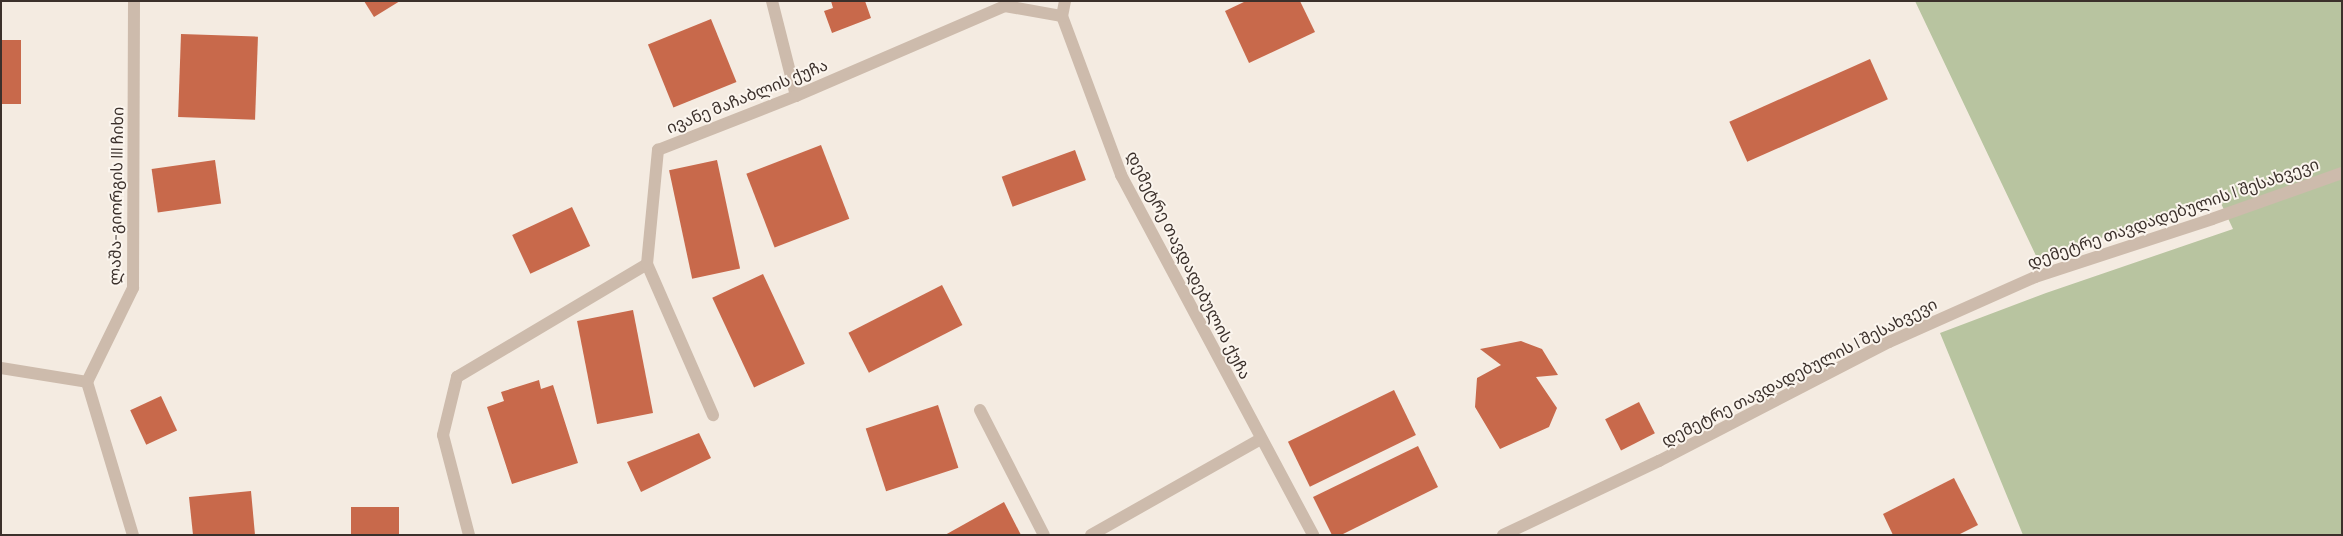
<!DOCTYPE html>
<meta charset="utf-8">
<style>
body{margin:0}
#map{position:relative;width:2343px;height:536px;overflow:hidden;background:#f4ebe1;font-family:Manrope,"Noto Sans Georgian",sans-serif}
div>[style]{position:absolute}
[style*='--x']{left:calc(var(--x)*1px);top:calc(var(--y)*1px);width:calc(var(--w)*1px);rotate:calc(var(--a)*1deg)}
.green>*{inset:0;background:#b8c4a0}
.building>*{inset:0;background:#c8694b;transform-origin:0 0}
.lane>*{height:12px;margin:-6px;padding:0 6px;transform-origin:6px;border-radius:6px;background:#cdbbac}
.street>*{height:12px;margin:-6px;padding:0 6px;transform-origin:6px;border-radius:6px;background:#cdbbac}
span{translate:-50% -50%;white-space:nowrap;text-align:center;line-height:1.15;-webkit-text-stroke:4px #fbf5ee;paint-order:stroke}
.street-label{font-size:16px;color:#3b302b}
.frame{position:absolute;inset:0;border:2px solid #3b302b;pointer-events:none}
</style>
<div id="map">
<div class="green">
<i style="clip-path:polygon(1915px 1px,2342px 1px,2342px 535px,2023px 535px,1940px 333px,2046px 293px,2233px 229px,2218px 197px,2038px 260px)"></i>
</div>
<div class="building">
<i style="clip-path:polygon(364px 1px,400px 1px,374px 17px)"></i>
<i style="clip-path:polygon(831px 1px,865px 1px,871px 18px,832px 33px,824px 11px,833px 8px)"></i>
<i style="clip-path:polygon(1246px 1px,1300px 1px,1315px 32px,1249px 63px,1225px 11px)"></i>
<i style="left:711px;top:19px;width:68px;height:68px;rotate:68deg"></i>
<i style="left:181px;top:34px;width:77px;height:83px;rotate:2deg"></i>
<i style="left:1px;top:40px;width:20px;height:64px"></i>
<i style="left:1870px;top:59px;width:44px;height:154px;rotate:66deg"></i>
<i style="left:821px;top:145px;width:79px;height:80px;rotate:69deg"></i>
<i style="left:1075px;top:150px;width:32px;height:78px;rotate:70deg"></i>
<i style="left:215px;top:160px;width:44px;height:64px;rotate:82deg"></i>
<i style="left:717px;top:160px;width:111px;height:49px;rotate:78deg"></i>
<i style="left:572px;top:207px;width:43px;height:66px;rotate:65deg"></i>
<i style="left:763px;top:274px;width:99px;height:56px;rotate:65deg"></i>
<i style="left:942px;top:285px;width:45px;height:105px;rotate:63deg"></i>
<i style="left:633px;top:310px;width:105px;height:57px;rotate:79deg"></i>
<i style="clip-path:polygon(1521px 341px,1542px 349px,1558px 375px,1536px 377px,1557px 408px,1549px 427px,1500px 449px,1475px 407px,1477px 378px,1501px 365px,1480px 349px)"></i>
<i style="clip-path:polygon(539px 380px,541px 389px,553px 385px,578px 463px,512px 484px,487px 407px,504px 401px,501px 392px)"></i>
<i style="left:1394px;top:390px;width:50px;height:118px;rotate:64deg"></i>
<i style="left:161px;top:396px;width:38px;height:34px;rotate:65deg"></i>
<i style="left:1639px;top:402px;width:35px;height:38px;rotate:63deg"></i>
<i style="left:938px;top:405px;width:66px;height:76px;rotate:72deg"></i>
<i style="clip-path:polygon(699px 433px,711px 458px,641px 492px,627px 462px)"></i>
<i style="clip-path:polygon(1418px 446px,1438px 487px,1341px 535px,1332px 535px,1313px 497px)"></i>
<i style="clip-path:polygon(1954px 478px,1978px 525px,1958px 535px,1893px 535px,1883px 514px)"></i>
<i style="clip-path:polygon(251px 491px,255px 535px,193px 535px,189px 497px)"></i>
<i style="clip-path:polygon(1004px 502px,1021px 535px,945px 535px)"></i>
<i style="left:399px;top:507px;width:28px;height:48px;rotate:90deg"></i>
</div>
<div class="lane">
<i style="--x:647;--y:264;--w:165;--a:66.4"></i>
<i style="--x:980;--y:410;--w:140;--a:62.9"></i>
</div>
<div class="street">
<i style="--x:772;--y:1;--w:98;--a:75.8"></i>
<i style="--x:1065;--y:1;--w:15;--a:101"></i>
<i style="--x:1062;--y:16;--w:170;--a:69.6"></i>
<i style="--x:1121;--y:175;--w:408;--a:61.9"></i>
<i style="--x:1;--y:368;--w:87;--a:9.2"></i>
<i style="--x:87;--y:382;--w:160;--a:73.3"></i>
<i style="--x:87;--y:382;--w:105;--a:-63.9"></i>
<i style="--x:133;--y:288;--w:287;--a:-89.8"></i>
<i style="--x:469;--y:535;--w:103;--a:-104.6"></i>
<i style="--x:443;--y:435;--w:60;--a:-76.4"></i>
<i style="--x:457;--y:377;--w:221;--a:-30.7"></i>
<i style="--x:647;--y:264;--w:115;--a:-84.5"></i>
<i style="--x:658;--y:150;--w:148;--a:-21.4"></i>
<i style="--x:796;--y:96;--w:228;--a:-23.3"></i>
<i style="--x:1005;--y:6;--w:58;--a:10"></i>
<i style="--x:1091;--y:535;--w:195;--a:-29.5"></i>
<i style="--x:1503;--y:535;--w:173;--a:-25.4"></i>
<i style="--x:1659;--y:461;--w:259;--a:-27.4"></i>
<i style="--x:1889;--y:342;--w:160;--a:-24"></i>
<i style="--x:2035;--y:277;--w:186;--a:-18.1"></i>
<i style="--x:2212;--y:219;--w:138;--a:-19.5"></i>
</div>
<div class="street-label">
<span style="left:747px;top:96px;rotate:-22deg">ივანე მაჩაბლის ქუჩა</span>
<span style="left:116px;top:196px;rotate:-89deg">ლაშა-გიორგის III ჩიხი</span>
<span style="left:2173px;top:213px;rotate:-19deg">დემეტრე თავდადებულის I შესახვევი</span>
<span style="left:1189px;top:265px;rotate:63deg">დემეტრე თავდადებულის ქუჩა</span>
<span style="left:1799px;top:372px;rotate:-27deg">დემეტრე თავდადებულის I შესახვევი</span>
</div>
<div class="frame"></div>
</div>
